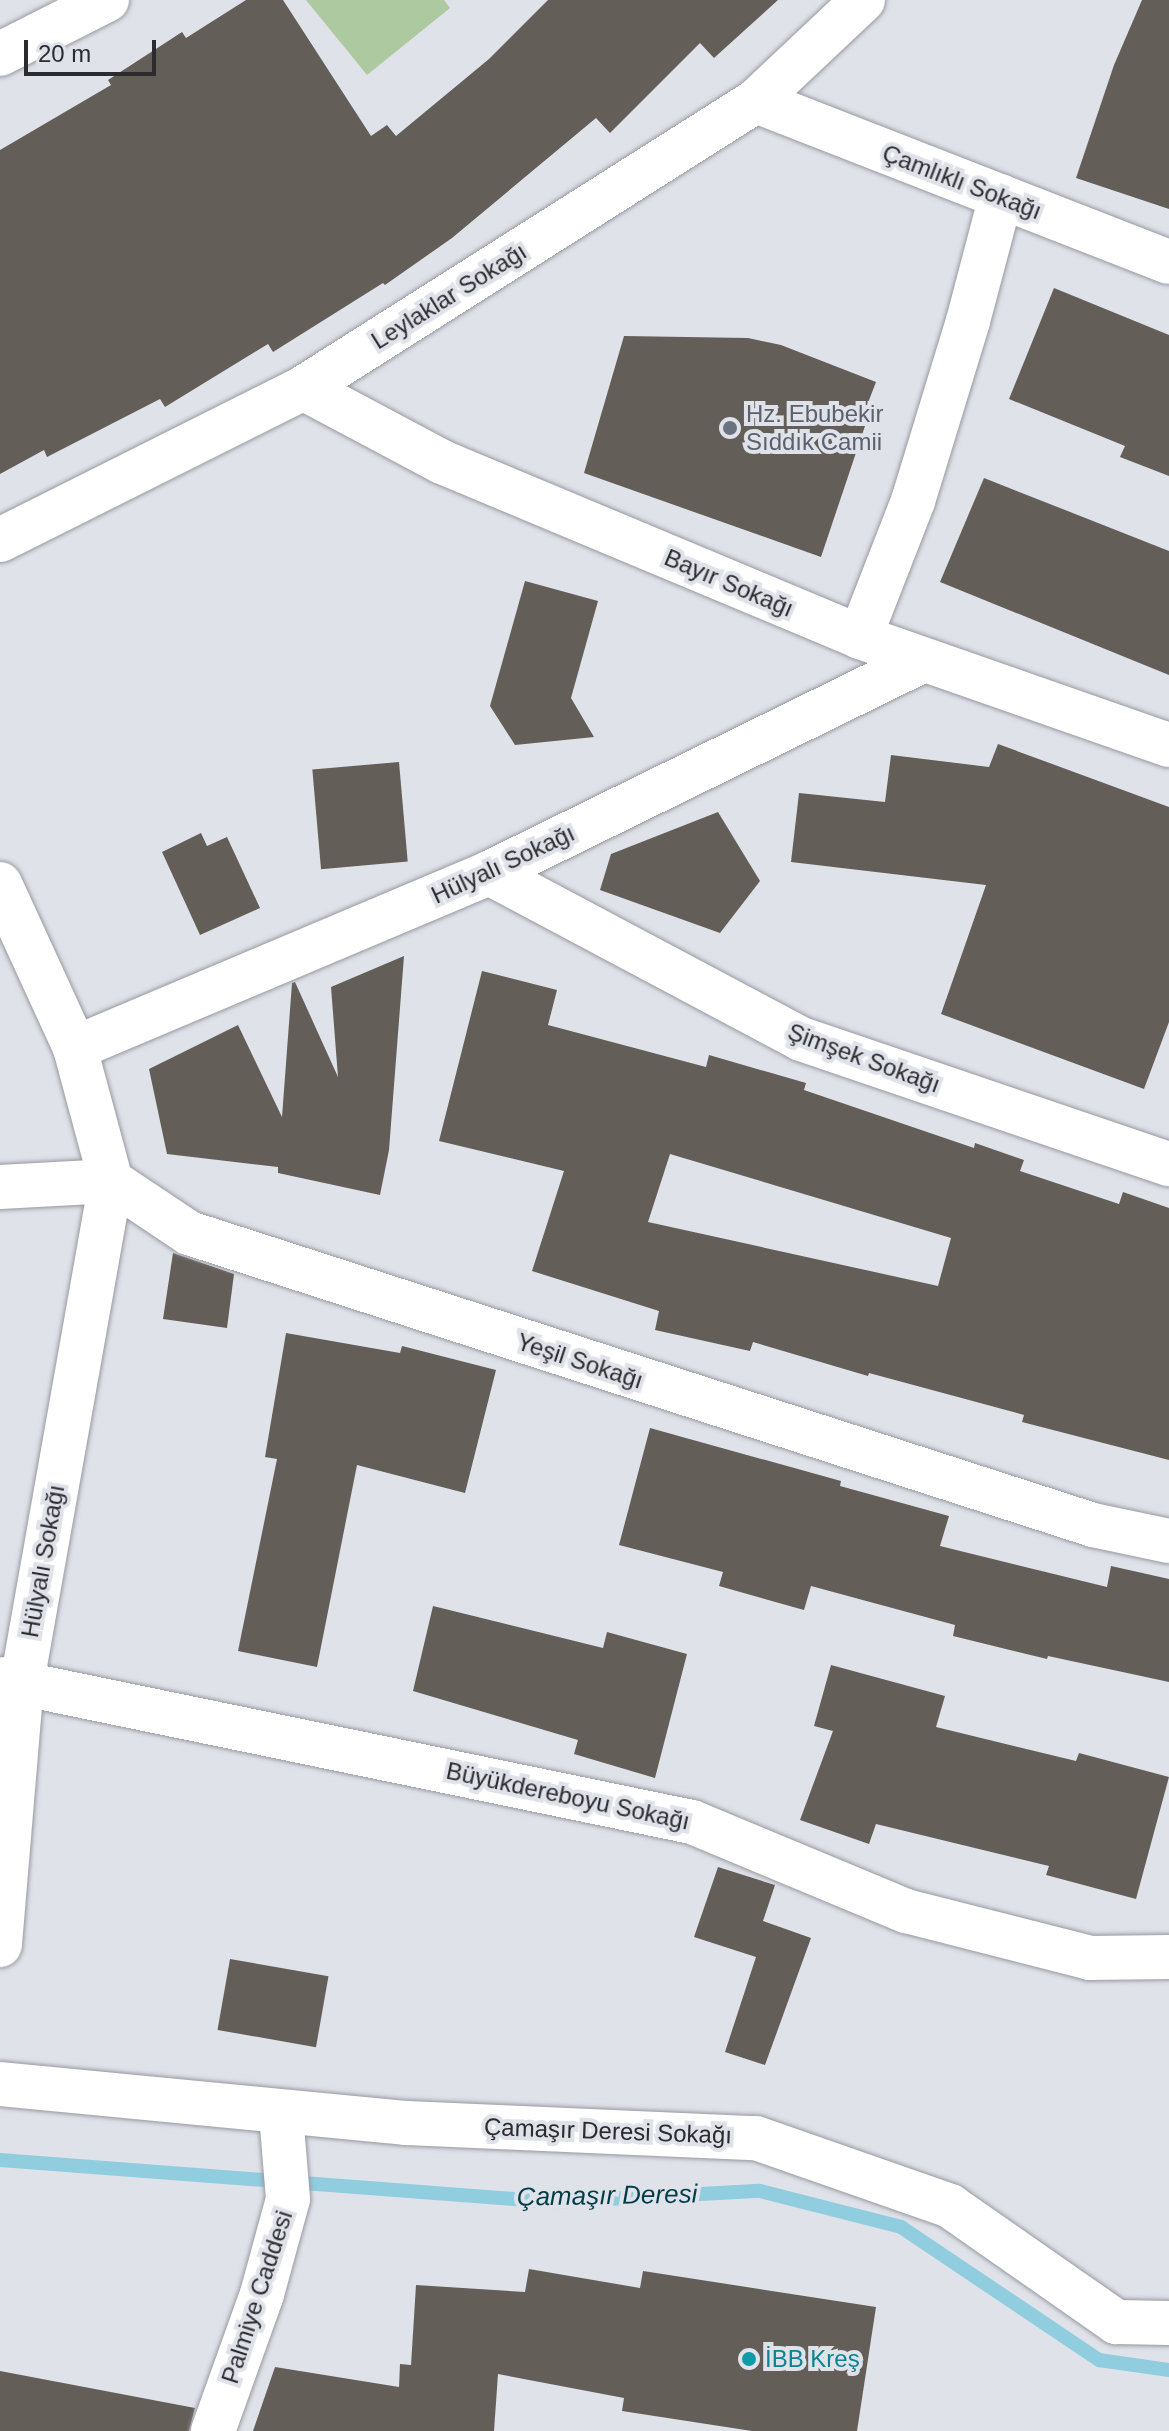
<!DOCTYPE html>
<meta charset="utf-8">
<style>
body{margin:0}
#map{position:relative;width:1169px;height:2431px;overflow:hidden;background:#e0e2e9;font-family:Arial,sans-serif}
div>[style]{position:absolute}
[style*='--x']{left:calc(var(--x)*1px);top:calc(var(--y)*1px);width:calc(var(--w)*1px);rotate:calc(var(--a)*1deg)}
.green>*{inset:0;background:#acc9a0}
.stream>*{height:14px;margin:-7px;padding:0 7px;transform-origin:7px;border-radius:7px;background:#8fcddf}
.building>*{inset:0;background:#645e59;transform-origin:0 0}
.roads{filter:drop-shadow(0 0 2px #9799a0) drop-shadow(0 0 2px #9799a0)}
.minor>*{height:44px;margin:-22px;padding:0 22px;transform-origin:22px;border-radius:22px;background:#fff}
.dots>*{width:22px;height:22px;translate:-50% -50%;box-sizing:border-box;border:4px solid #e0e2e9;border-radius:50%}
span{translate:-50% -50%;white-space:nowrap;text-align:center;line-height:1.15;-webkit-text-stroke:8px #e0e2e9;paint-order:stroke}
.street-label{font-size:24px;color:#2b2c2f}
.worship-label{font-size:24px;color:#5b616d}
.left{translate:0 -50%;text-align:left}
.culture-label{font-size:24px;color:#0d838f}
.water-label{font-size:26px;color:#013d49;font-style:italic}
.scale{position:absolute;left:24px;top:40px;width:132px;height:36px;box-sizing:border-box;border:4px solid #2b2c2f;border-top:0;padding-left:10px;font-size:24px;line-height:28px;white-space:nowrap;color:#2b2c2f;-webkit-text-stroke:6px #e0e2e9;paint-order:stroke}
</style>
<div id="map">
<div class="green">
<i style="clip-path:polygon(306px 0,444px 0,450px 8px,367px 75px)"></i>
</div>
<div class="stream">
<i style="--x:0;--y:2160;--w:556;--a:4.34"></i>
<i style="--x:554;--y:2202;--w:206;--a:-3.1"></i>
<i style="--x:760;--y:2191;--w:146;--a:14.3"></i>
<i style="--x:901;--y:2227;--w:239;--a:33.9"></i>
<i style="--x:1099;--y:2360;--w:71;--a:8.1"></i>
</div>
<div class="building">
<i style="clip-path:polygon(246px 0,283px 0,371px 136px,387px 125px,396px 136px,489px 59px,548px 0,778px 0,714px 58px,700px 43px,610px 133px,596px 118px,452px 238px,385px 285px,383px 283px,273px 352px,268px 344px,165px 407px,160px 399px,47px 457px,44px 450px,0 474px,0 150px,111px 85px,108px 80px,182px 32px,186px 38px)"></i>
<i style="clip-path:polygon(1142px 0,1169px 0,1169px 209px,1076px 178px,1114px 65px)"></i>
<i style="clip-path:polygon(1054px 288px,1169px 335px,1169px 476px,1120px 457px,1125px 446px,1009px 399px)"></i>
<i style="clip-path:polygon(624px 336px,748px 338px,781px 345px,876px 382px,861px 421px,866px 423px,821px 557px,584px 473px)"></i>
<i style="clip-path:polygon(984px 478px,1169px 551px,1169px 675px,940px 582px)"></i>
<i style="clip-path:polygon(525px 581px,598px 601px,571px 698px,594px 737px,515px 745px,490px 706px)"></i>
<i style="clip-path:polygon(998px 744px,1169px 807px,1169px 1022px,1144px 1089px,941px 1014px,986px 885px,791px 862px,799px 793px,885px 802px,891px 755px,989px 767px)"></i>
<i style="left:399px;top:762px;width:100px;height:87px;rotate:85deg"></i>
<i style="clip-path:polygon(718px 812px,760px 881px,720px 933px,600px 890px,611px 854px)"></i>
<i style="clip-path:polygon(201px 833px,207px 846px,227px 837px,260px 908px,200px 935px,162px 852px)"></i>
<i style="clip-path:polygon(404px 956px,389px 1150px,380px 1195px,278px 1173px,278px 1167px,167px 1154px,149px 1069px,238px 1025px,282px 1117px,292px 983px,295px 982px,338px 1077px,331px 987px)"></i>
<i style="clip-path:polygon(evenodd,482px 971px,557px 990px,548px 1025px,706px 1067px,709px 1055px,806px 1083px,804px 1090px,974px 1148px,975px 1143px,1024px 1160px,1020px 1171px,1119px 1204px,1123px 1192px,1169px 1208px,1169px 1460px,1022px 1422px,1024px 1415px,869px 1373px,868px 1376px,753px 1342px,750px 1351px,655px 1330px,659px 1311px,532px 1271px,564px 1171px,439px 1141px,482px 971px,670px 1154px,951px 1238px,938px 1286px,648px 1222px,670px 1154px)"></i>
<i style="clip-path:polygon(173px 1253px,234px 1274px,227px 1328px,163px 1319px)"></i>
<i style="clip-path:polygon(286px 1333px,400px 1353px,402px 1346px,496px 1370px,465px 1493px,357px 1465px,317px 1667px,238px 1651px,277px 1459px,265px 1457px)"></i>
<i style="clip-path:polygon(650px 1428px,841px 1481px,840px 1486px,949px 1516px,940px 1546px,1107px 1587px,1111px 1566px,1169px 1579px,1169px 1682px,1048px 1656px,1047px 1659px,953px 1636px,955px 1625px,811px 1586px,804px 1610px,719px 1586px,723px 1572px,619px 1545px)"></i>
<i style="clip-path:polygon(433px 1606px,603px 1648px,607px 1632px,687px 1654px,655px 1778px,574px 1754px,578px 1740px,413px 1691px)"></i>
<i style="clip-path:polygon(831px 1665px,945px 1696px,936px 1727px,1076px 1761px,1079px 1753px,1169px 1777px,1136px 1899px,1046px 1875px,1049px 1866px,876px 1824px,869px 1844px,800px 1820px,833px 1731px,814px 1726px)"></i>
<i style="clip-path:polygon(718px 1867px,775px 1885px,763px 1921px,811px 1938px,765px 2065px,725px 2052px,756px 1957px,694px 1937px)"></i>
<i style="left:230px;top:1959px;width:100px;height:72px;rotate:10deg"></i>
<i style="clip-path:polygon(529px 2269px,640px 2288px,643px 2271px,876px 2307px,857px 2431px,752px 2431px,622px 2411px,624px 2398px,498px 2374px,494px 2431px,253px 2431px,275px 2367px,399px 2387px,400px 2364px,411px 2365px,416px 2285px,525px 2292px)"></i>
<i style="clip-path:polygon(0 2371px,195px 2408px,189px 2431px,0 2431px)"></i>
</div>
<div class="roads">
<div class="minor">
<i style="--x:0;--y:54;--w:120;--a:-26.8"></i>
<i style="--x:756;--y:101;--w:443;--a:21.3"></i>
<i style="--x:303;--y:388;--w:157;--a:28"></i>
<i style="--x:442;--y:462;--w:453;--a:22.7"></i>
<i style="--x:860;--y:637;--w:327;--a:19.3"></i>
<i style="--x:0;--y:540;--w:339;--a:-26.6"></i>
<i style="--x:303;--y:388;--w:536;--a:-32.36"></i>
<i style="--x:756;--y:101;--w:147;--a:-43.3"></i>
<i style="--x:860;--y:637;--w:146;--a:-68.7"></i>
<i style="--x:913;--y:501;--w:188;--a:-73"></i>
<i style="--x:968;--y:321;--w:129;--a:-75.2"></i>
<i style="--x:489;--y:873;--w:353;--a:28"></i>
<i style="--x:801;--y:1039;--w:389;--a:18.8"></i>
<i style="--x:0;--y:884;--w:180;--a:65.4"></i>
<i style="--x:75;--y:1048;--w:138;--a:74.9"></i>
<i style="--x:111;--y:1181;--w:509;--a:100.07"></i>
<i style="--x:22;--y:1682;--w:264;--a:94.8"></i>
<i style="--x:75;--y:1048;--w:449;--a:-22.9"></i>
<i style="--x:489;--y:873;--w:482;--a:-26.1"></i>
<i style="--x:0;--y:1187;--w:111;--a:-3.1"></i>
<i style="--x:111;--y:1181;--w:94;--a:33.7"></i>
<i style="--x:189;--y:1233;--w:950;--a:17.9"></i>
<i style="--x:1093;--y:1525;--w:78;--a:11.9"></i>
<i style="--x:0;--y:1679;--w:707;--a:11.68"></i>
<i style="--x:692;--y:1822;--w:232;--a:22.6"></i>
<i style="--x:906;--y:1911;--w:190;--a:14.3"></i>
<i style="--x:1090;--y:1958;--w:79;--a:-0.7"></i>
<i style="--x:0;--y:2084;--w:408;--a:5.5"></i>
<i style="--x:406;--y:2123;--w:350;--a:2.5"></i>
<i style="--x:756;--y:2138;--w:206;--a:19.3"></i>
<i style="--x:950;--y:2206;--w:203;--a:34.9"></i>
<i style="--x:1116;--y:2322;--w:53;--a:1.1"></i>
<i style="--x:213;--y:2431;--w:145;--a:-70.3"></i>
<i style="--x:262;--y:2294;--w:98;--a:-74.7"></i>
<i style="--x:288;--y:2199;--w:86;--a:-94.7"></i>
</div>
</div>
<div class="dots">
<i style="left:730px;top:428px;background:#6b7280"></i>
<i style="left:749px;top:2359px;background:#0f9aa8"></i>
</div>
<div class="street-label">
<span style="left:962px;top:182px;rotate:21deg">Çamlıklı Sokağı</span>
<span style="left:449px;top:296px;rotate:-32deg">Leylaklar Sokağı</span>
<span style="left:729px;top:583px;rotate:23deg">Bayır Sokağı</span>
<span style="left:503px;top:864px;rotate:-25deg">Hülyalı Sokağı</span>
<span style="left:864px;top:1058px;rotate:20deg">Şimşek Sokağı</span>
<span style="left:580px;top:1361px;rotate:18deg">Yeşil Sokağı</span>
<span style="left:43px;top:1561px;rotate:-80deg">Hülyalı Sokağı</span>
<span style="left:568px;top:1796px;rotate:12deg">Büyükdereboyu Sokağı</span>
<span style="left:608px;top:2131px;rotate:2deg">Çamaşır Deresi Sokağı</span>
<span style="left:257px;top:2297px;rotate:-72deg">Palmiye Caddesi</span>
</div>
<div class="worship-label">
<span class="left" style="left:746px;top:428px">Hz. Ebubekir<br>Sıddık Camii</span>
</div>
<div class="culture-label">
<span class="left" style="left:765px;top:2359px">İBB Kreş</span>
</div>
<div class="water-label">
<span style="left:607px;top:2196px;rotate:-1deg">Çamaşır Deresi</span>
</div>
<div class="scale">20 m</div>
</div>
